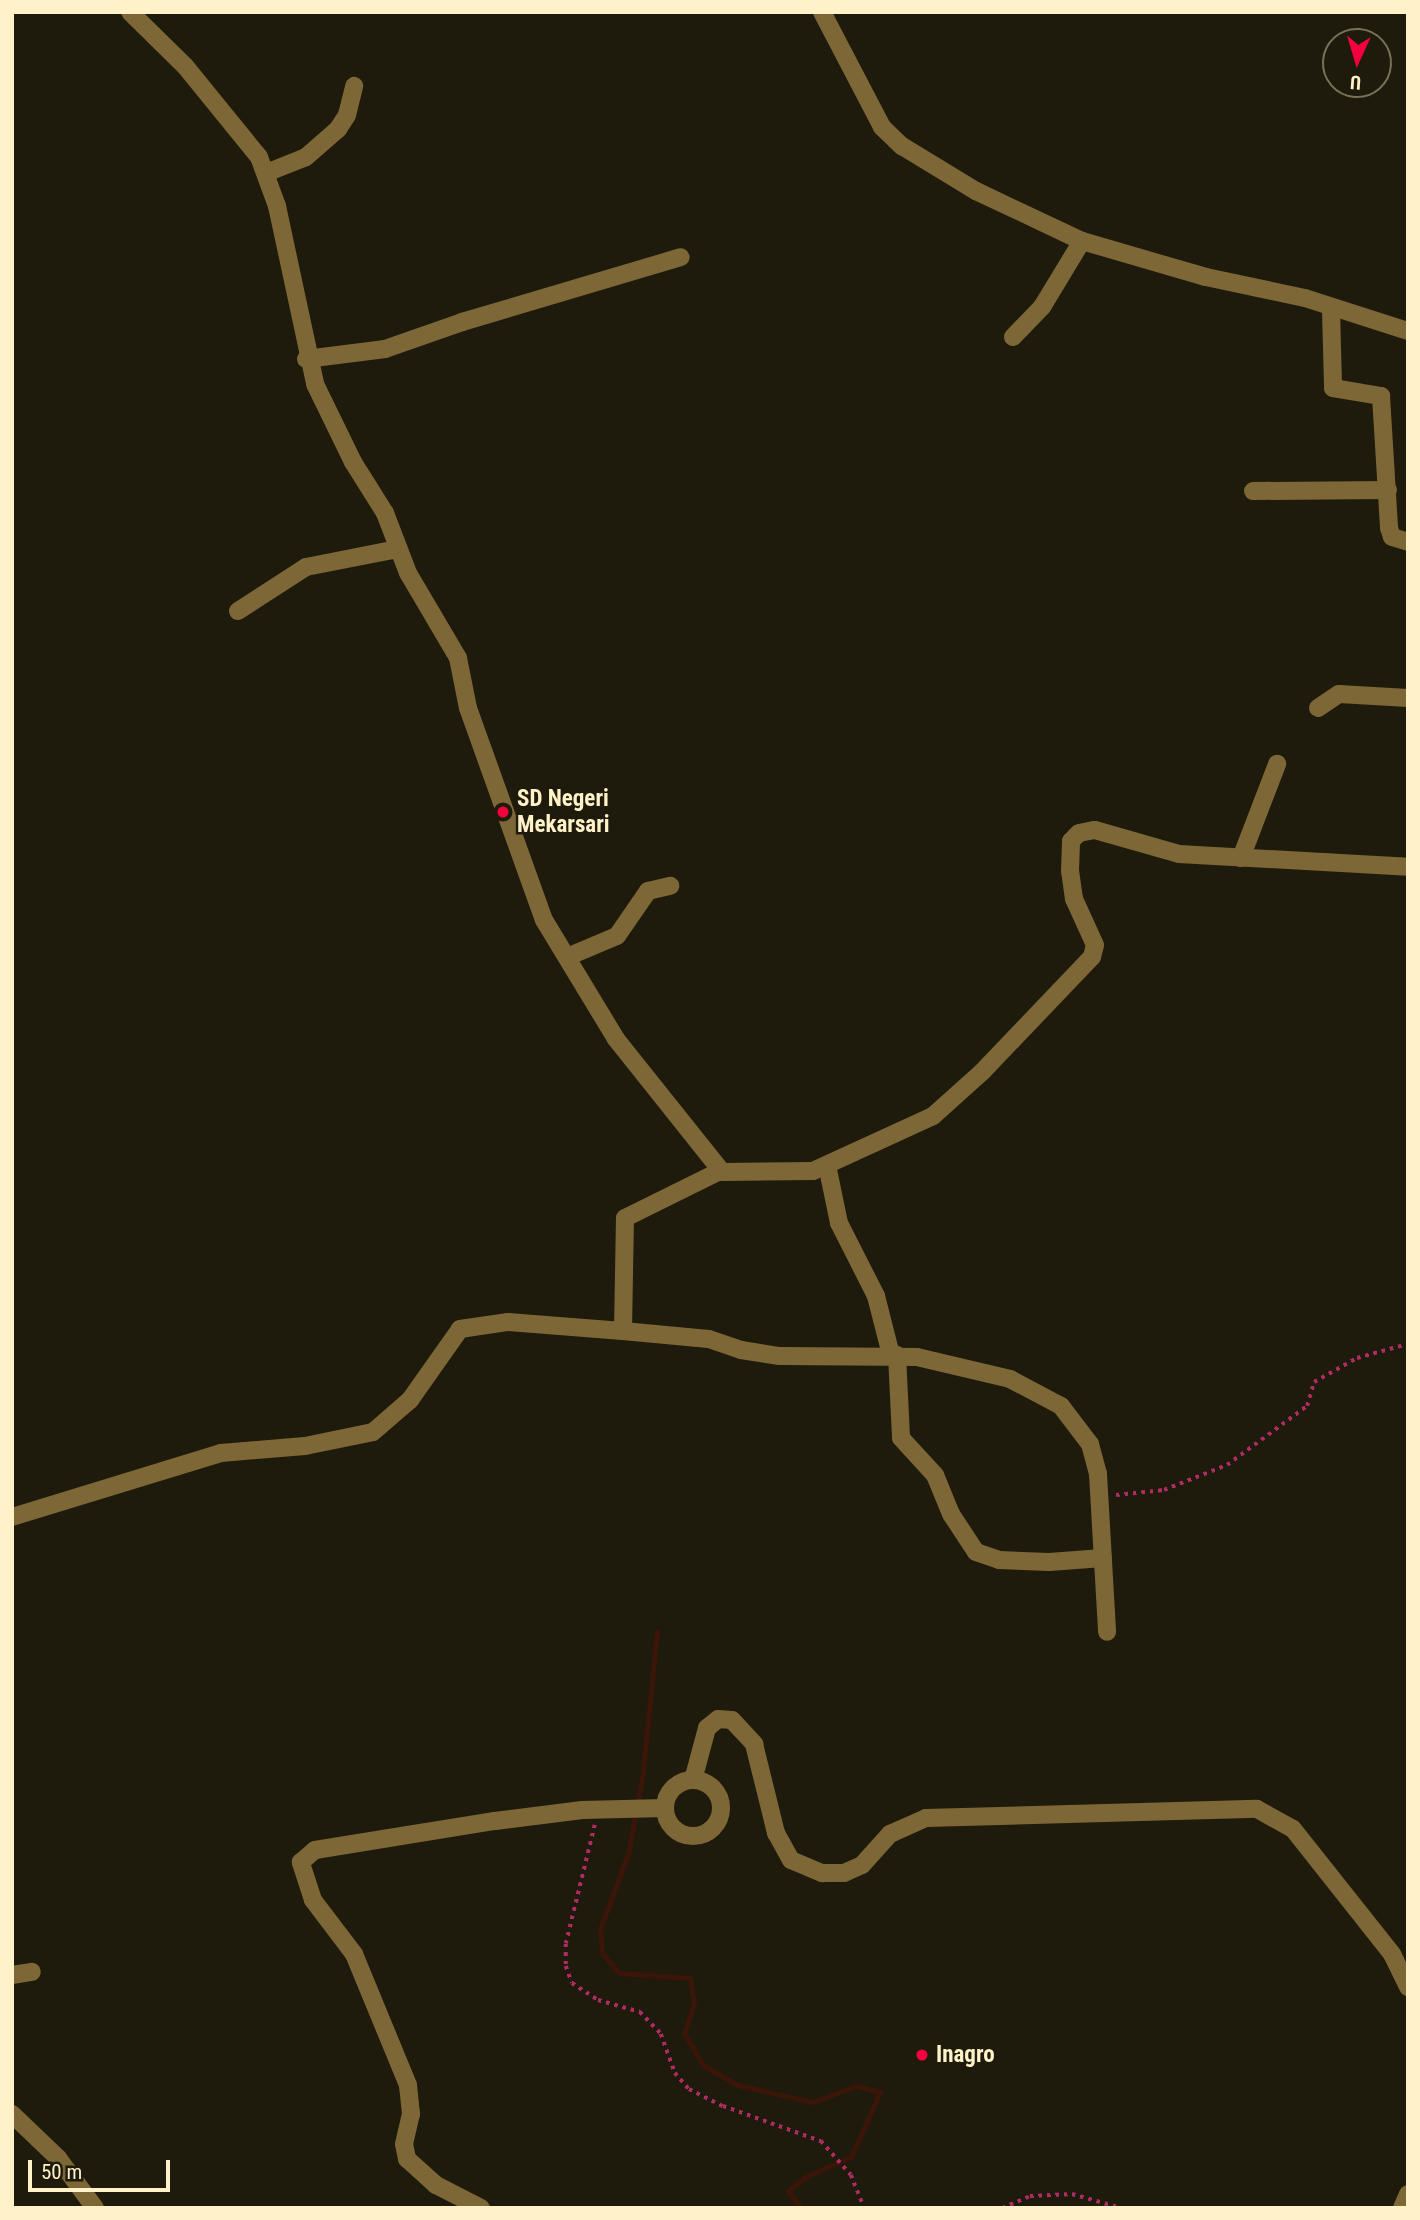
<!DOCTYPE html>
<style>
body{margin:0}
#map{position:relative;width:1420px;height:2220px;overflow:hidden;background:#1e1b0c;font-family:"Roboto Condensed",sans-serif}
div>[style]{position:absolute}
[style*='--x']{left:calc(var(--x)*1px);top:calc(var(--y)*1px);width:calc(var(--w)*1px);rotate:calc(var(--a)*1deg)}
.stream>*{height:5px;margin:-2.5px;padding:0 2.5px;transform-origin:2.5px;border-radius:2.5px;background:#3b1608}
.path>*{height:3.5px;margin-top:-1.75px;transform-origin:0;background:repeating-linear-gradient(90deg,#b02b63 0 3.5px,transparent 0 8.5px)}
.minor>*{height:18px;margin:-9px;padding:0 9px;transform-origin:9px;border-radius:9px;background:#7e6736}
.minor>.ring{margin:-9px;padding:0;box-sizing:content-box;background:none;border:18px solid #7e6736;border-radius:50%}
.dots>*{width:19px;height:19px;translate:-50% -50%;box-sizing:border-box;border:4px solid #1e1b0c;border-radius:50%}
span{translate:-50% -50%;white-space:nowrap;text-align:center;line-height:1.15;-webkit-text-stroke:5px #1e1b0c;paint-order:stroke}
.poi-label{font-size:23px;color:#fff2c9;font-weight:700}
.left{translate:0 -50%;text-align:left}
.frame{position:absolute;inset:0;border:14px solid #fff2c9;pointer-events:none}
.north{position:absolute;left:1322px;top:28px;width:70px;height:70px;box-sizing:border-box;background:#1e1b0c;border:2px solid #787158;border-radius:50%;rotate:184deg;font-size:19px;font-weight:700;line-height:28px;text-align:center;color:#fff2c9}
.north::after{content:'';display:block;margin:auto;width:24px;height:32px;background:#f4003f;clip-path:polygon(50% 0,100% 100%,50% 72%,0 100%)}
.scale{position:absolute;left:28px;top:2160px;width:142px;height:32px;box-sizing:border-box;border:4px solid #fff2c9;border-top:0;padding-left:9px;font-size:21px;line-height:24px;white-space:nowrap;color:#fff2c9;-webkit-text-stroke:5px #1e1b0c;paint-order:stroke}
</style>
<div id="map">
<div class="stream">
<i style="--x:657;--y:1632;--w:148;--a:95.8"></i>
<i style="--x:642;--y:1779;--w:76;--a:100.6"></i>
<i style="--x:628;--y:1854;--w:80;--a:110.5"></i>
<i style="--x:600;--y:1929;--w:24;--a:85"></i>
<i style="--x:602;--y:1953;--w:26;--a:50"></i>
<i style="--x:619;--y:1973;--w:71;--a:4"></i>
<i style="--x:690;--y:1978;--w:25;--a:81"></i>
<i style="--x:694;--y:2003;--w:32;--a:108"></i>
<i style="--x:684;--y:2033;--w:37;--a:59"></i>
<i style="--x:703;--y:2065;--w:39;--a:30"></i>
<i style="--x:737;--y:2085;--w:78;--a:12.6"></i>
<i style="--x:813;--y:2102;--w:46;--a:-20.4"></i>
<i style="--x:856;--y:2086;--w:25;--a:14"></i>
<i style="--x:880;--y:2092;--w:71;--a:114"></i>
<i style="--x:851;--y:2157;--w:48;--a:156.6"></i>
<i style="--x:807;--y:2176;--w:24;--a:142"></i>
<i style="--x:788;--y:2191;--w:21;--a:53"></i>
</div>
<div class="path">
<i style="--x:1116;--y:1495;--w:48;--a:-5.9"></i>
<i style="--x:1164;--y:1490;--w:68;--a:-21.6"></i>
<i style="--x:1227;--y:1465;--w:99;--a:-36.4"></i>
<i style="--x:1307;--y:1406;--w:25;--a:-74"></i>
<i style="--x:1314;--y:1382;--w:49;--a:-29.2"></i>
<i style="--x:1357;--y:1358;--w:53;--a:-15.4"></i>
<i style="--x:595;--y:1825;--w:122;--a:103.7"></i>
<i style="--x:566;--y:1944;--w:22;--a:90"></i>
<i style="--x:566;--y:1966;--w:18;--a:71"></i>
<i style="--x:572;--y:1983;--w:31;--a:33"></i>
<i style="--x:598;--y:2000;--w:44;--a:15.9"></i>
<i style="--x:640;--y:2012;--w:30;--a:46"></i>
<i style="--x:661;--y:2034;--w:41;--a:70.3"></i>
<i style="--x:675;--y:2073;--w:21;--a:49"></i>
<i style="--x:689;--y:2089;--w:38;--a:27"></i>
<i style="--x:723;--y:2106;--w:104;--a:19.7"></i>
<i style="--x:821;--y:2141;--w:45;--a:48.6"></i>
<i style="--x:851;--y:2175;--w:35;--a:68"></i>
<i style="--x:1002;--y:2208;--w:30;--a:-23"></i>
<i style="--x:1030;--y:2196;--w:42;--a:-2.7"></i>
<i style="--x:1072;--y:2194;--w:51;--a:15.9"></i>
</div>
<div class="minor">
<i style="--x:130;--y:12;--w:77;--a:44.5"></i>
<i style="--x:185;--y:66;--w:117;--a:50.9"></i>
<i style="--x:259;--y:157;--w:52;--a:69.8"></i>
<i style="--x:277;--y:206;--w:182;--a:77.9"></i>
<i style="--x:315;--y:384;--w:87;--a:64"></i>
<i style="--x:353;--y:462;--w:60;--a:57.9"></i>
<i style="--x:385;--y:513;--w:64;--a:69"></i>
<i style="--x:408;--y:573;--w:99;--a:59.5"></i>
<i style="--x:458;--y:658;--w:51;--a:78.7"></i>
<i style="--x:468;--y:708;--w:225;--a:70.3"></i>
<i style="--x:544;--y:920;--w:139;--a:58.8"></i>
<i style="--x:616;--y:1039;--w:170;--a:51.4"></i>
<i style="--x:722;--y:1172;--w:91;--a:-0.6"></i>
<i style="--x:813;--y:1171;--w:132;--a:-24.6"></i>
<i style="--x:933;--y:1116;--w:66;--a:-41.9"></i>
<i style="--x:982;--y:1072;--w:159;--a:-46.3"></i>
<i style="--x:1092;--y:957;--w:12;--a:-76"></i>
<i style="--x:1095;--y:945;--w:51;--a:-114.5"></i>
<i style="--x:1074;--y:899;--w:28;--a:-98"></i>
<i style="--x:1070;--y:871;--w:30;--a:-88"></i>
<i style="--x:1071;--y:841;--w:11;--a:-45"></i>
<i style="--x:1079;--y:833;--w:16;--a:-11"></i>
<i style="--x:1095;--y:830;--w:87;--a:15.9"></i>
<i style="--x:1179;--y:854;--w:229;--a:3.2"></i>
<i style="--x:822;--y:12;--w:130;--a:62.4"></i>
<i style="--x:882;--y:127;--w:28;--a:44"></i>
<i style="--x:902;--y:146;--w:87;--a:31.3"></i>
<i style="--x:976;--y:191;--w:117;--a:25.3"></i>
<i style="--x:1082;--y:241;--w:129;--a:16.2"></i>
<i style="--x:1206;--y:277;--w:101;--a:12"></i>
<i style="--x:1305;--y:298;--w:108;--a:17.8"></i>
<i style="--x:266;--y:173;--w:43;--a:-21.8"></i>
<i style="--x:306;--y:157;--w:43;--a:-41.2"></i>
<i style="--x:338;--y:129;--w:17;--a:-57"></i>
<i style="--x:347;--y:115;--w:30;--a:-76"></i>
<i style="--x:1331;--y:309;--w:79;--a:88.5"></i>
<i style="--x:1333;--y:388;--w:49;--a:9.5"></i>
<i style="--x:1381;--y:396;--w:132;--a:86.5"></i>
<i style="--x:1389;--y:528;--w:9;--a:72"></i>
<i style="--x:1392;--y:537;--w:17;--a:17"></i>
<i style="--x:1013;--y:337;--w:42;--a:-46"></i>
<i style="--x:1042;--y:307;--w:77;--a:-58.8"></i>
<i style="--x:306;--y:359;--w:80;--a:-7.2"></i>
<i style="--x:385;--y:349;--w:82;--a:-19.3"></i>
<i style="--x:462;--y:322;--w:228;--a:-16.5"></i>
<i style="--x:1253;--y:491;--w:135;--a:-0.4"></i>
<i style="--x:238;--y:611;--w:81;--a:-32.9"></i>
<i style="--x:306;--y:567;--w:94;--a:-11.1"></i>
<i style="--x:1318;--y:708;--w:25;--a:-34"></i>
<i style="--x:1339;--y:694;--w:69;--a:3.3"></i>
<i style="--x:1241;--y:858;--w:101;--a:-69"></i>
<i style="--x:567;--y:957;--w:54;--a:-22.8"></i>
<i style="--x:617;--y:936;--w:55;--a:-55.4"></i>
<i style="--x:648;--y:891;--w:23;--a:-13"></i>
<i style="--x:827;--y:1165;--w:59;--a:78.3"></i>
<i style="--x:839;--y:1223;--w:82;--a:63.1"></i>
<i style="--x:876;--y:1296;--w:61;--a:75.7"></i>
<i style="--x:623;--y:1331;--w:86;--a:5.3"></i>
<i style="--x:709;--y:1339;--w:34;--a:19"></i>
<i style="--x:741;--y:1350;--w:39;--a:9"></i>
<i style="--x:780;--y:1356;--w:137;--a:0.4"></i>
<i style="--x:917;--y:1357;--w:96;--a:13.3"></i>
<i style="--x:1010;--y:1379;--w:58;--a:27.9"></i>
<i style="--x:1061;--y:1406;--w:48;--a:52.7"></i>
<i style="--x:1090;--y:1444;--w:31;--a:75"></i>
<i style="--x:1098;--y:1474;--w:158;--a:86.7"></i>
<i style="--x:897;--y:1355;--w:83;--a:87.2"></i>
<i style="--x:901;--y:1438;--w:50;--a:47.4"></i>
<i style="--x:935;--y:1475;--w:42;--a:67.7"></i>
<i style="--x:951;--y:1514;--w:45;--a:56.7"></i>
<i style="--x:976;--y:1552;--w:24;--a:19"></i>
<i style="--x:999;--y:1560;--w:50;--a:2.3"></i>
<i style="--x:1049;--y:1562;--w:54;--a:-4.2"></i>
<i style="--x:12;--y:1517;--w:219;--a:-17"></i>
<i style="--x:221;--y:1453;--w:84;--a:-4.8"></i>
<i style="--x:305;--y:1446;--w:69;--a:-11.6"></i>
<i style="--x:373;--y:1432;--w:49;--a:-40.9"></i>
<i style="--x:410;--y:1400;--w:87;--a:-54.8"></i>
<i style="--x:460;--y:1329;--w:49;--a:-8.3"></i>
<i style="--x:508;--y:1322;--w:115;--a:4.5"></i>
<i style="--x:623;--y:1331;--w:113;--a:-89"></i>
<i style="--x:625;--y:1218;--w:106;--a:-26.3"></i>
<i style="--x:693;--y:1780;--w:54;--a:-74.9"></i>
<i style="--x:707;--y:1728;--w:14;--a:-39"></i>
<i style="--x:718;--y:1719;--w:14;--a:4"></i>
<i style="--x:732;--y:1720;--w:33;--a:47"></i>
<i style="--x:754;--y:1744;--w:92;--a:76.1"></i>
<i style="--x:776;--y:1833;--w:31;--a:61"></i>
<i style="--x:791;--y:1860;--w:34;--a:23"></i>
<i style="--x:822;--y:1873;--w:22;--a:0"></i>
<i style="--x:844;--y:1873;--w:20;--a:-24"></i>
<i style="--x:862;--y:1865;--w:42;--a:-47.9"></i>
<i style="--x:890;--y:1834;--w:39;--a:-24"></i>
<i style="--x:926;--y:1818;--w:331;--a:-1.6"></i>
<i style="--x:1257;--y:1809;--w:41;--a:29.1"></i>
<i style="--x:1293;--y:1829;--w:159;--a:51.6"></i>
<i style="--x:1392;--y:1954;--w:37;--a:64"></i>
<i class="ring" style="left:665px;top:1780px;width:38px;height:38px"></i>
<i style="--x:12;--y:1975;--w:20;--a:-9"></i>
<i style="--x:12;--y:2114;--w:64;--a:43.7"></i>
<i style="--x:58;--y:2158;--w:62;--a:53.5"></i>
<i style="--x:481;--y:2208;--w:51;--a:-152.9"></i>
<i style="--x:436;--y:2185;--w:39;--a:-138"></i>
<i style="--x:407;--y:2159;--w:15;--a:-101"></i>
<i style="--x:404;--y:2144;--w:31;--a:-77"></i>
<i style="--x:411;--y:2114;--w:29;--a:-96"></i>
<i style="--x:408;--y:2085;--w:142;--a:-112.4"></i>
<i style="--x:354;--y:1954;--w:68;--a:-127.2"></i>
<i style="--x:313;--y:1900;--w:40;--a:-108"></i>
<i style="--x:301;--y:1862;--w:18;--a:-41"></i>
<i style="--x:315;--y:1850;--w:182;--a:-9.2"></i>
<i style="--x:495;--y:1821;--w:88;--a:-7.2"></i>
<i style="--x:582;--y:1810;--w:83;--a:-1.4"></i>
<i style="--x:1402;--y:2208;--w:15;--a:-67"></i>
</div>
<div class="dots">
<i style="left:503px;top:812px;background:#f4003f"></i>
<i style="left:922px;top:2055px;background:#f4003f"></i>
</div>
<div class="poi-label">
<span class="left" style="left:517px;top:812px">SD Negeri<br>Mekarsari</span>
<span class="left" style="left:936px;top:2055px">Inagro</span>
</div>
<div class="frame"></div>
<div class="north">U</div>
<div class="scale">50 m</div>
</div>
